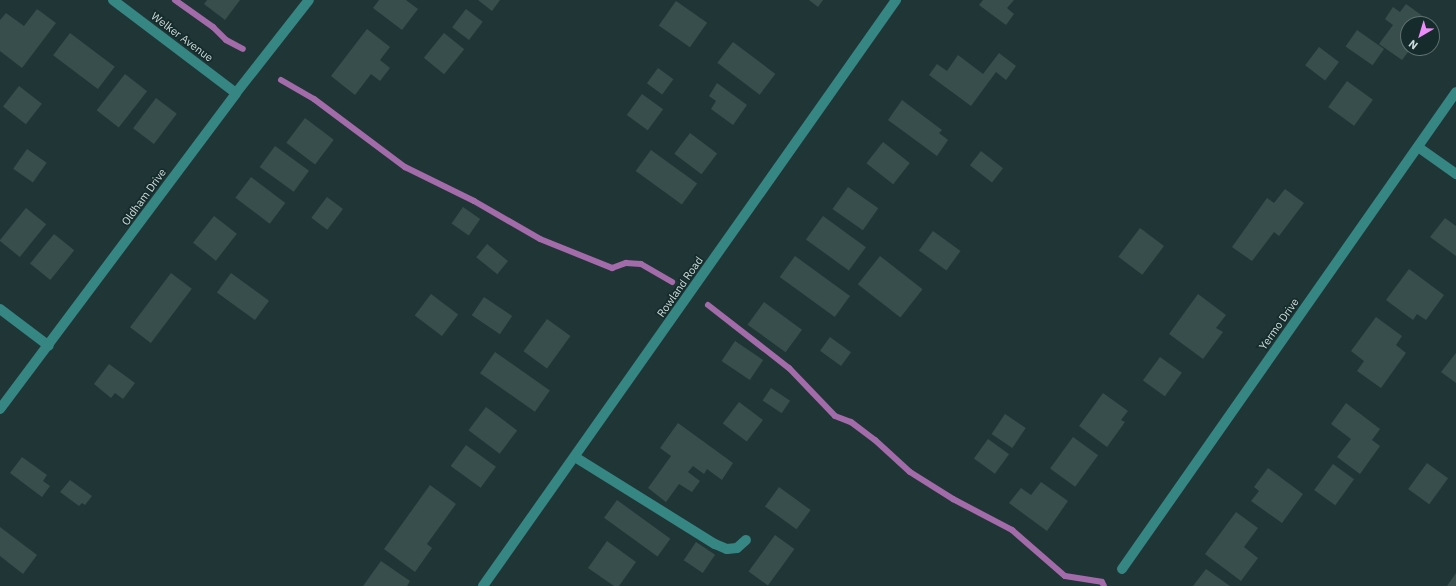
<!DOCTYPE html>
<style>
body{margin:0}
#map{position:relative;width:1456px;height:586px;overflow:hidden;background:#203636;font-family:"IBM Plex Sans",sans-serif}
div>[style]{position:absolute}
[style*='--x']{left:calc(var(--x)*1px);top:calc(var(--y)*1px);width:calc(var(--w)*1px);rotate:calc(var(--a)*1deg)}
.stream>*{height:6px;margin:-3px;padding:0 3px;transform-origin:3px;border-radius:3px;background:#a36ba9}
.building>*{inset:0;background:#374e4d;transform-origin:0 0}
.minor>*{height:10px;margin:-5px;padding:0 5px;transform-origin:5px;border-radius:5px;background:#368684}
span{translate:-50% -50%;white-space:nowrap;text-align:center;line-height:1.15;-webkit-text-stroke:3.5px #162c2c;paint-order:stroke}
.street-label{font-size:11px;color:#cfdcdc}
.north{position:absolute;left:1400px;top:16px;width:40px;height:40px;box-sizing:border-box;background:#162c2c;border:1px solid #607272;border-radius:50%;rotate:218deg;font-size:11px;font-weight:700;line-height:16px;text-align:center;color:#cfdcdc}
.north::after{content:'';display:block;margin:auto;width:14px;height:18px;background:#ed8cf9;clip-path:polygon(50% 0,100% 100%,50% 72%,0 100%)}
</style>
<div id="map">
<div class="stream">
<i style="--x:175;--y:0;--w:47;--a:35.4"></i>
<i style="--x:213;--y:27;--w:18;--a:45"></i>
<i style="--x:226;--y:40;--w:19;--a:28"></i>
<i style="--x:281;--y:80;--w:38;--a:30"></i>
<i style="--x:314;--y:99;--w:114;--a:36.8"></i>
<i style="--x:405;--y:167;--w:77;--a:26.2"></i>
<i style="--x:474;--y:201;--w:76;--a:29.9"></i>
<i style="--x:540;--y:239;--w:78;--a:21.9"></i>
<i style="--x:612;--y:268;--w:15;--a:-20"></i>
<i style="--x:626;--y:263;--w:15;--a:4"></i>
<i style="--x:641;--y:264;--w:36;--a:30"></i>
<i style="--x:708;--y:305;--w:103;--a:37.9"></i>
<i style="--x:789;--y:368;--w:66;--a:46.2"></i>
<i style="--x:835;--y:416;--w:17;--a:21"></i>
<i style="--x:851;--y:422;--w:30;--a:37"></i>
<i style="--x:875;--y:440;--w:47;--a:42.4"></i>
<i style="--x:910;--y:472;--w:51;--a:32.1"></i>
<i style="--x:953;--y:499;--w:67;--a:27.7"></i>
<i style="--x:1012;--y:530;--w:70;--a:41"></i>
<i style="--x:1065;--y:576;--w:37;--a:9"></i>
<i style="--x:1102;--y:582;--w:4;--a:63"></i>
</div>
<div class="building">
<i style="clip-path:polygon(207px 0,240px 0,225px 20px,204px 4px)"></i>
<i style="clip-path:polygon(379px 0,406px 0,418px 9px,402px 30px,373px 8px)"></i>
<i style="clip-path:polygon(478px 0,500px 0,492px 11px)"></i>
<i style="clip-path:polygon(809px 0,823px 0,818px 7px)"></i>
<i style="clip-path:polygon(983px 0,1014px 0,1007px 8px,1014px 14px,1006px 25px,979px 5px)"></i>
<i style="left:676px;top:1px;width:38px;height:30px;rotate:35deg"></i>
<i style="clip-path:polygon(1406px 4px,1424px 17px,1419px 24px,1408px 24px,1408px 48px,1411px 48px,1402px 60px,1379px 44px,1393px 25px,1385px 19px,1393px 7px,1400px 12px)"></i>
<i style="clip-path:polygon(37px 9px,56px 23px,22px 68px,0 51px,0 20px,6px 13px,24px 26px)"></i>
<i style="left:466px;top:9px;width:21px;height:23px;rotate:37deg"></i>
<i style="clip-path:polygon(367px 29px,390px 47px,380px 60px,390px 68px,380px 81px,371px 74px,355px 95px,331px 76px)"></i>
<i style="left:1357px;top:30px;width:33px;height:20px;rotate:35deg"></i>
<i style="left:70px;top:33px;width:56px;height:28px;rotate:37deg"></i>
<i style="left:444px;top:33px;width:26px;height:32px;rotate:39deg"></i>
<i style="left:733px;top:42px;width:53px;height:26px;rotate:37deg"></i>
<i style="left:1319px;top:47px;width:25px;height:23px;rotate:37deg"></i>
<i style="clip-path:polygon(999px 53px,1016px 66px,1006px 80px,996px 72px,971px 106px,929px 75px,937px 64px,947px 71px,958px 55px,983px 74px)"></i>
<i style="left:658px;top:68px;width:19px;height:19px;rotate:36deg"></i>
<i style="left:125px;top:74px;width:28px;height:46px;rotate:38deg"></i>
<i style="left:1347px;top:81px;width:32px;height:32px;rotate:36deg"></i>
<i style="clip-path:polygon(717px 83px,747px 105px,733px 125px,711px 109px,716px 101px,709px 96px)"></i>
<i style="left:19px;top:86px;width:29px;height:26px;rotate:38deg"></i>
<i style="left:642px;top:94px;width:26px;height:26px;rotate:36deg"></i>
<i style="left:156px;top:98px;width:26px;height:38px;rotate:37deg"></i>
<i style="clip-path:polygon(902px 100px,942px 130px,939px 133px,948px 140px,937px 156px,888px 120px)"></i>
<i style="left:305px;top:118px;width:36px;height:31px;rotate:37deg"></i>
<i style="left:690px;top:133px;width:34px;height:26px;rotate:37deg"></i>
<i style="left:883px;top:142px;width:34px;height:27px;rotate:38deg"></i>
<i style="left:275px;top:146px;width:42px;height:26px;rotate:36deg"></i>
<i style="left:27px;top:149px;width:24px;height:24px;rotate:35deg"></i>
<i style="left:651px;top:150px;width:57px;height:26px;rotate:36deg"></i>
<i style="left:981px;top:151px;width:28px;height:18px;rotate:38deg"></i>
<i style="left:251px;top:177px;width:43px;height:26px;rotate:37deg"></i>
<i style="left:848px;top:187px;width:37px;height:27px;rotate:35deg"></i>
<i style="clip-path:polygon(1285px 189px,1304px 203px,1279px 236px,1274px 232px,1252px 261px,1232px 247px,1267px 198px,1274px 203px)"></i>
<i style="left:327px;top:197px;width:20px;height:26px;rotate:37deg"></i>
<i style="left:463px;top:207px;width:21px;height:20px;rotate:35deg"></i>
<i style="left:26px;top:208px;width:26px;height:42px;rotate:39deg"></i>
<i style="left:214px;top:216px;width:29px;height:34px;rotate:38deg"></i>
<i style="left:823px;top:216px;width:53px;height:29px;rotate:36deg"></i>
<i style="clip-path:polygon(1445px 218px,1456px 226px,1456px 256px,1430px 237px)"></i>
<i style="left:1140px;top:228px;width:30px;height:36px;rotate:37deg"></i>
<i style="left:933px;top:231px;width:34px;height:24px;rotate:36deg"></i>
<i style="left:54px;top:234px;width:26px;height:38px;rotate:39deg"></i>
<i style="left:487px;top:244px;width:27px;height:17px;rotate:39deg"></i>
<i style="left:795px;top:256px;width:68px;height:26px;rotate:36deg"></i>
<i style="left:880px;top:256px;width:54px;height:36px;rotate:38deg"></i>
<i style="clip-path:polygon(1409px 269px,1444px 295px,1426px 320px,1417px 314px,1413px 320px,1386px 300px)"></i>
<i style="left:171px;top:273px;width:26px;height:68px;rotate:37deg"></i>
<i style="left:231px;top:273px;width:47px;height:24px;rotate:36deg"></i>
<i style="left:431px;top:294px;width:34px;height:27px;rotate:37deg"></i>
<i style="clip-path:polygon(1198px 294px,1226px 315px,1216px 328px,1223px 332px,1203px 359px,1169px 334px)"></i>
<i style="left:484px;top:297px;width:34px;height:22px;rotate:34deg"></i>
<i style="left:764px;top:302px;width:47px;height:28px;rotate:36deg"></i>
<i style="clip-path:polygon(1376px 317px,1402px 336px,1396px 345px,1406px 353px,1381px 388px,1357px 371px,1364px 361px,1351px 351px)"></i>
<i style="left:547px;top:319px;width:29px;height:40px;rotate:36deg"></i>
<i style="left:830px;top:337px;width:26px;height:17px;rotate:36deg"></i>
<i style="left:735px;top:341px;width:34px;height:24px;rotate:34deg"></i>
<i style="left:495px;top:352px;width:67px;height:26px;rotate:35deg"></i>
<i style="clip-path:polygon(1456px 353px,1456px 383px,1441px 372px)"></i>
<i style="left:1160px;top:357px;width:27px;height:29px;rotate:36deg"></i>
<i style="clip-path:polygon(109px 364px,135px 383px,123px 399px,115px 393px,111px 398px,94px 384px)"></i>
<i style="left:771px;top:388px;width:23px;height:15px;rotate:34deg"></i>
<i style="clip-path:polygon(1103px 393px,1128px 411px,1121px 420px,1125px 422px,1107px 447px,1079px 426px)"></i>
<i style="left:739px;top:402px;width:30px;height:27px;rotate:37deg"></i>
<i style="clip-path:polygon(1346px 403px,1380px 429px,1372px 440px,1380px 446px,1360px 474px,1337px 457px,1351px 439px,1331px 424px)"></i>
<i style="left:486px;top:407px;width:39px;height:29px;rotate:37deg"></i>
<i style="left:1005px;top:414px;width:25px;height:24px;rotate:34deg"></i>
<i style="clip-path:polygon(678px 423px,733px 463px,722px 480px,707px 469px,704px 474px,693px 466px,688px 472px,700px 481px,692px 492px,679px 484px,666px 502px,648px 488px,671px 456px,660px 448px)"></i>
<i style="left:1073px;top:437px;width:31px;height:39px;rotate:36deg"></i>
<i style="left:988px;top:439px;width:26px;height:24px;rotate:36deg"></i>
<i style="left:466px;top:445px;width:37px;height:26px;rotate:36deg"></i>
<i style="clip-path:polygon(22px 457px,47px 475px,43px 481px,50px 486px,42px 497px,10px 473px)"></i>
<i style="left:1427px;top:463px;width:26px;height:32px;rotate:36deg"></i>
<i style="left:1333px;top:464px;width:26px;height:32px;rotate:36deg"></i>
<i style="clip-path:polygon(1268px 468px,1303px 494px,1282px 523px,1251px 501px,1259px 491px,1254px 487px)"></i>
<i style="clip-path:polygon(70px 480px,92px 496px,85px 505px,82px 503px,79px 506px,60px 492px)"></i>
<i style="clip-path:polygon(1041px 482px,1068px 501px,1047px 531px,1009px 503px,1021px 488px,1031px 495px)"></i>
<i style="clip-path:polygon(430px 485px,456px 504px,427px 544px,432px 548px,415px 572px,384px 549px)"></i>
<i style="left:779px;top:487px;width:39px;height:24px;rotate:36deg"></i>
<i style="left:617px;top:500px;width:66px;height:22px;rotate:36deg"></i>
<i style="clip-path:polygon(1236px 512px,1258px 528px,1244px 547px,1258px 558px,1241px 581px,1205px 554px)"></i>
<i style="clip-path:polygon(0 527px,37px 555px,23px 574px,0 556px)"></i>
<i style="left:775px;top:535px;width:24px;height:45px;rotate:36deg"></i>
<i style="clip-path:polygon(607px 541px,636px 562px,619px 586px,614px 586px,588px 568px)"></i>
<i style="left:696px;top:542px;width:23px;height:22px;rotate:34deg"></i>
<i style="clip-path:polygon(381px 561px,410px 581px,407px 586px,363px 586px)"></i>
<i style="clip-path:polygon(1206px 569px,1230px 586px,1193px 586px)"></i>
<i style="clip-path:polygon(1456px 573px,1456px 586px,1447px 586px)"></i>
</div>
<div class="minor">
<i style="--x:113;--y:0;--w:154;--a:37.1"></i>
<i style="--x:1418;--y:147;--w:47;--a:35.4"></i>
<i style="--x:0;--y:309;--w:61;--a:37.1"></i>
<i style="--x:0;--y:409;--w:394;--a:-53.2"></i>
<i style="--x:236;--y:93;--w:118;--a:-51.9"></i>
<i style="--x:575;--y:457;--w:165;--a:31.9"></i>
<i style="--x:715;--y:544;--w:13;--a:23"></i>
<i style="--x:727;--y:549;--w:10;--a:-6"></i>
<i style="--x:737;--y:548;--w:12;--a:-42"></i>
<i style="--x:1122;--y:569;--w:582;--a:-55"></i>
<i style="--x:483;--y:586;--w:717;--a:-54.82"></i>
</div>
<div class="street-label">
<span style="left:182px;top:37px;rotate:37deg">Welker Avenue</span>
<span style="left:144px;top:197px;rotate:-54deg">Oldham Drive</span>
<span style="left:680px;top:287px;rotate:-55deg">Rowland Road</span>
<span style="left:1279px;top:324px;rotate:-55deg">Yermo Drive</span>
</div>
<div class="north">N</div>
</div>
